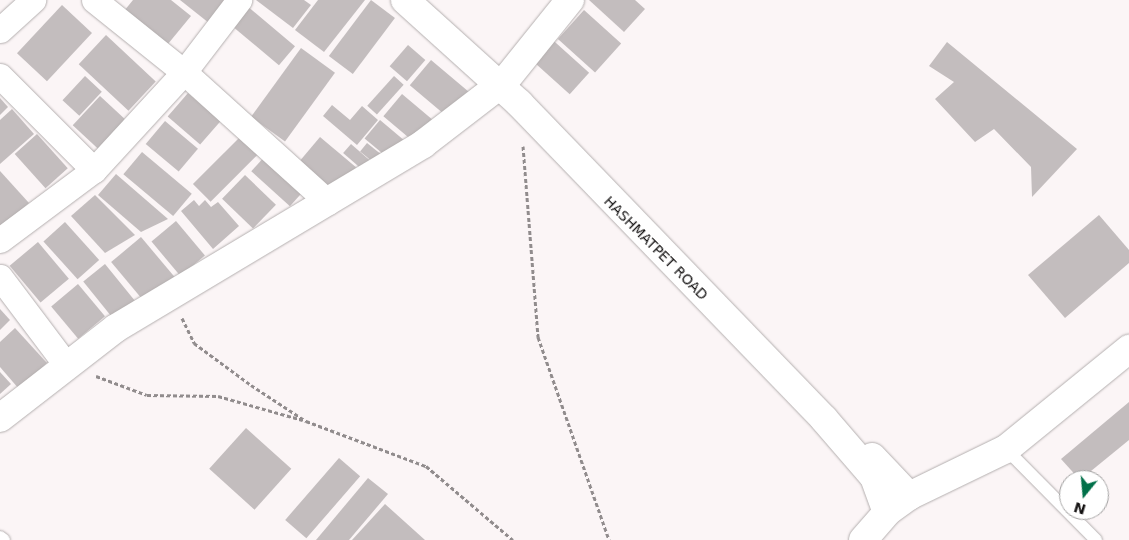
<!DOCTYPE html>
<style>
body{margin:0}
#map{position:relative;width:1129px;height:540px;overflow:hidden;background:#fbf5f6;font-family:"DejaVu Sans",sans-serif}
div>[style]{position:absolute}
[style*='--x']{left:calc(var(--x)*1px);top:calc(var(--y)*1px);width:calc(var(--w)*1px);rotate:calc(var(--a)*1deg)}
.building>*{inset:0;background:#c3bdbe;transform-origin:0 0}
.path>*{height:3px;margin-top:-1.5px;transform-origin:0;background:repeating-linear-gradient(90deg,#918c8d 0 4px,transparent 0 6.5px)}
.roads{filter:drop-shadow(0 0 1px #b4afaf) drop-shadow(0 0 1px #b4afaf)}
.lane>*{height:12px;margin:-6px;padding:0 6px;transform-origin:6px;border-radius:6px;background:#fff}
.street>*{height:25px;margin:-12.5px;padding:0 12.5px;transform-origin:12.5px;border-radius:12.5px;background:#fff}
.secondary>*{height:28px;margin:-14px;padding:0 14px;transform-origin:14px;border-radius:14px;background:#fff}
span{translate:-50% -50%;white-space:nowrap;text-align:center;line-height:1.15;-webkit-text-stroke:4px #fff;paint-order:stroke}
.street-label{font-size:14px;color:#141212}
.north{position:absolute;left:1059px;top:470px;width:50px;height:50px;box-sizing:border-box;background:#fff;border:1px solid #a1a0a0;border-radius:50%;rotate:197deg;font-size:14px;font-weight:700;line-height:20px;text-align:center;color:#141212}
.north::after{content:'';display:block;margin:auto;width:18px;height:22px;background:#017049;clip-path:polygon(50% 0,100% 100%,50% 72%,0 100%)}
</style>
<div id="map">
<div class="building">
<i style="clip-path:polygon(133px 0,171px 0,191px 16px,163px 50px,120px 16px)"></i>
<i style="clip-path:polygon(180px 0,227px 0,209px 23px)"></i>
<i style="clip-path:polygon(256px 0,304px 0,311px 5px,293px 28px)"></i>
<i style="clip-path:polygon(318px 0,365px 0,324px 52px,295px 30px)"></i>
<i style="left:371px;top:0;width:30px;height:70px;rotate:37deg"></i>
<i style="clip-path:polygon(589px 0,635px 0,645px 9px,624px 32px)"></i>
<i style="left:62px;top:5px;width:41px;height:66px;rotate:43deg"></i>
<i style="left:246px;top:5px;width:64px;height:25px;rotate:40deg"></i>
<i style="left:584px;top:10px;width:50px;height:39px;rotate:42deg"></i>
<i style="left:546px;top:34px;width:58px;height:29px;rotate:42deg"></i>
<i style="left:106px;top:35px;width:68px;height:40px;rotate:43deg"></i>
<i style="clip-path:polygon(947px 42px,1077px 149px,1032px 197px,1031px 167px,994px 129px,975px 142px,935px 99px,954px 82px,929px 66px)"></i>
<i style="left:408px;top:45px;width:23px;height:28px;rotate:41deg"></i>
<i style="left:301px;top:48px;width:42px;height:85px;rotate:36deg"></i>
<i style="left:431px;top:60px;width:50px;height:33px;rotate:40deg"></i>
<i style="left:85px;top:76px;width:23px;height:33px;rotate:43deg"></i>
<i style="left:394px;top:76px;width:13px;height:40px;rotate:42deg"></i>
<i style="left:188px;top:93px;width:43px;height:31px;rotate:41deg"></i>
<i style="left:402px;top:94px;width:45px;height:29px;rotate:40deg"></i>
<i style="left:100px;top:96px;width:35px;height:40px;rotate:43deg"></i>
<i style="clip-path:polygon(0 98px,8px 107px,0 115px)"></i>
<i style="clip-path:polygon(332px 105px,350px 120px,362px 106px,378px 120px,357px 145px,323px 116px)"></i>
<i style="clip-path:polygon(12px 109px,34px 134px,0 164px,0 120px)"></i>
<i style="left:380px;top:120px;width:33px;height:24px;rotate:40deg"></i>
<i style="left:165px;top:121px;width:43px;height:30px;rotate:40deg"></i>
<i style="left:37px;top:134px;width:46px;height:30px;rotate:48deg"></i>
<i style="left:241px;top:136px;width:25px;height:68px;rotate:45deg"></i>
<i style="left:320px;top:137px;width:47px;height:38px;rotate:40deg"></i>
<i style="left:367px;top:143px;width:22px;height:11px;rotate:39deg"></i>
<i style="left:351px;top:144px;width:29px;height:12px;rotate:41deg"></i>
<i style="left:142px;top:152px;width:65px;height:29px;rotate:40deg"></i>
<i style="left:266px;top:155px;width:52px;height:22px;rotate:42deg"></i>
<i style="clip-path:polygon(0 171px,29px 203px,0 228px)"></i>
<i style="clip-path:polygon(116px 174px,168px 219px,141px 232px,98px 195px)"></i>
<i style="left:245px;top:175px;width:43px;height:33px;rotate:44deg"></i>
<i style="clip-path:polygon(95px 195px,135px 235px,105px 253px,71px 216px)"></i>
<i style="clip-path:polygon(194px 200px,199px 206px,205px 200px,211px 207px,218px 202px,239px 226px,213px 249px,181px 211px)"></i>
<i style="clip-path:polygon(1099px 215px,1129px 250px,1129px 263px,1065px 318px,1028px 275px)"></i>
<i style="left:176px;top:221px;width:45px;height:32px;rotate:50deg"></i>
<i style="left:65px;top:222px;width:51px;height:29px;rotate:48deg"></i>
<i style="left:141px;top:237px;width:52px;height:39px;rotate:50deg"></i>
<i style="left:38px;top:242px;width:48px;height:37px;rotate:50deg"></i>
<i style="left:105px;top:264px;width:50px;height:28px;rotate:51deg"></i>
<i style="left:78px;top:284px;width:42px;height:35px;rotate:50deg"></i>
<i style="clip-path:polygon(0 309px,10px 320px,0 330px)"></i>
<i style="clip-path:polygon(15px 328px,47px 363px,19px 389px,0 367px,0 342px)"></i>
<i style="clip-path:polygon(0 372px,11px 384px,0 394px)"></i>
<i style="clip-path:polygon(1129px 402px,1129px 440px,1080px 480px,1061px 459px)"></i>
<i style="left:246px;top:428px;width:61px;height:55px;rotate:42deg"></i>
<i style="left:339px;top:458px;width:28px;height:82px;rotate:41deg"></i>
<i style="clip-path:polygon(368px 478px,388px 494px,349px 540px,316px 540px)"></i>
<i style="clip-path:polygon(385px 504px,425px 540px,352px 540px)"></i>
</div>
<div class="path">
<i style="--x:523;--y:146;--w:192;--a:85.5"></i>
<i style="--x:538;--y:337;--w:215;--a:70.7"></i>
<i style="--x:182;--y:318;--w:28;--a:64"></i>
<i style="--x:194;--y:343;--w:71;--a:36.4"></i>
<i style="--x:251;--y:385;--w:66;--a:33.2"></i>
<i style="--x:306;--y:421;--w:128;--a:20.6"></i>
<i style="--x:426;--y:466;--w:114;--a:40.4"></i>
<i style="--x:96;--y:376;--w:54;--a:20.4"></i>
<i style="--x:147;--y:395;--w:71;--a:0.8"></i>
<i style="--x:218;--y:396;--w:88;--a:15.8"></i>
</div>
<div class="roads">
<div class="lane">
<i style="--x:1006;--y:449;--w:128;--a:45.3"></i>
<i style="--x:0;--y:537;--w:5;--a:37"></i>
</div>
<div class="street">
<i style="--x:94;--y:0;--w:115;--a:38.7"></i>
<i style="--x:184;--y:72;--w:194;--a:42.1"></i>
<i style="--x:0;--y:30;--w:45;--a:-42.3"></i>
<i style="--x:0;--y:76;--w:133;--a:45"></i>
<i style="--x:0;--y:240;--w:117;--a:-36.7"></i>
<i style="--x:94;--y:170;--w:133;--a:-47.4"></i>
<i style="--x:184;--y:72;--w:91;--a:-52.6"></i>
<i style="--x:0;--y:277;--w:111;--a:53"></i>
</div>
<div class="secondary">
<i style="--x:405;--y:0;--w:154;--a:42.1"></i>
<i style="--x:519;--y:103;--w:439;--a:46"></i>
<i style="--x:824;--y:419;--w:77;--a:49.2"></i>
<i style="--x:874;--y:477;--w:37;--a:70"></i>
<i style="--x:508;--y:77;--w:99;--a:-51.2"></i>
<i style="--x:0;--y:418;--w:147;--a:-37.8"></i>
<i style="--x:116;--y:328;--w:358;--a:-30.9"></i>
<i style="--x:423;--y:144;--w:97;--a:-37.5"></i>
<i style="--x:872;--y:457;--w:54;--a:46.5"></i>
<i style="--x:863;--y:540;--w:37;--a:-49"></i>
<i style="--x:887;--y:512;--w:27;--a:-36"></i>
<i style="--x:909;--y:496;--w:108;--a:-25.9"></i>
<i style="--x:1006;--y:449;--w:159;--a:-39.1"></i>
</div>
</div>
<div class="street-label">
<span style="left:656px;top:248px;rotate:45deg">HASHMATPET ROAD</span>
</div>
<div class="north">N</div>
</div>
